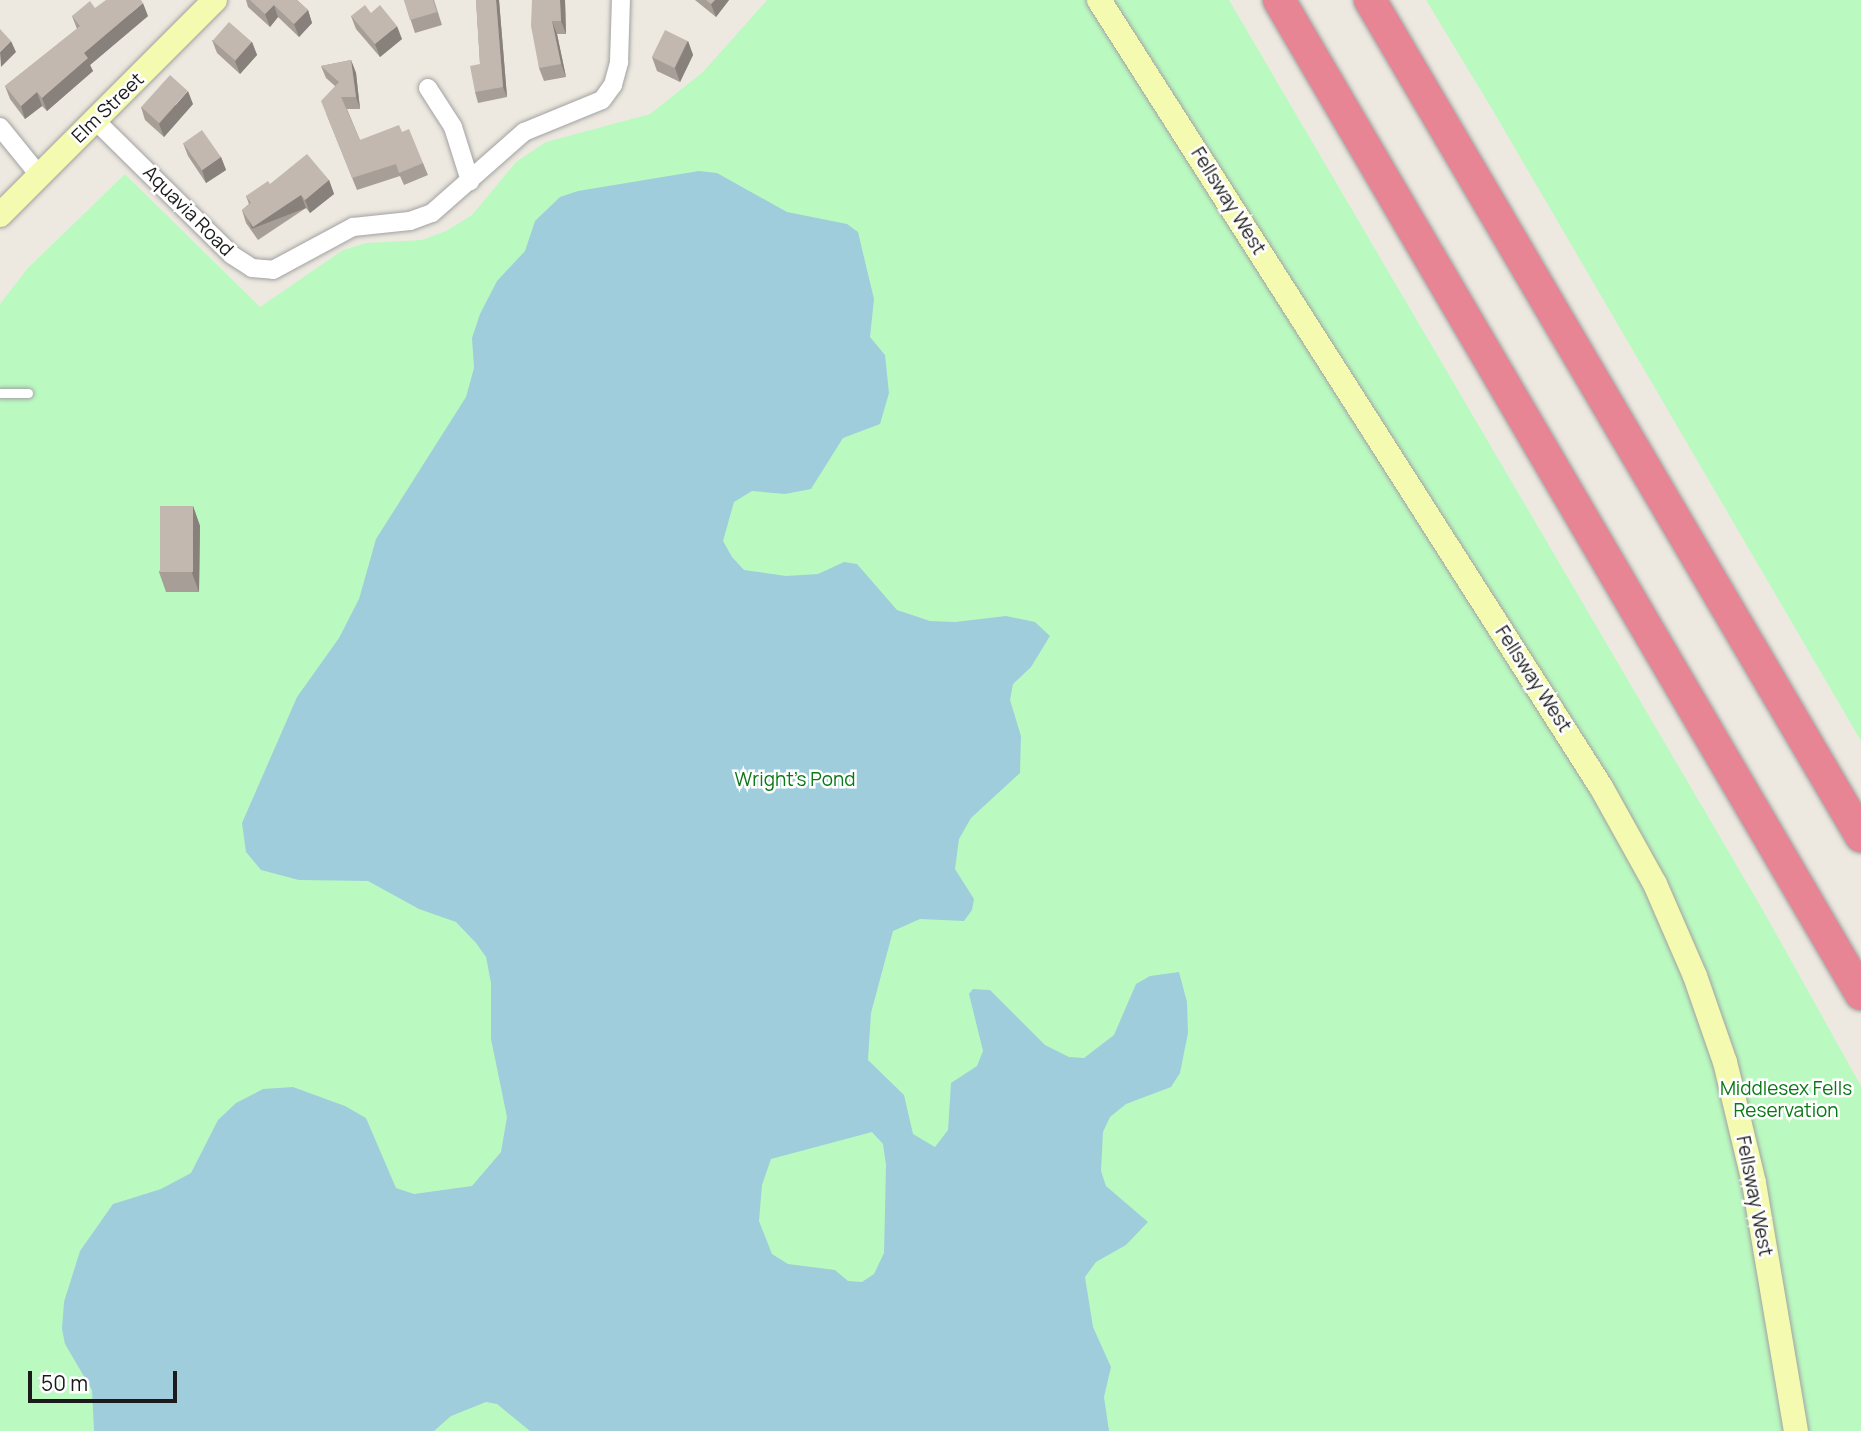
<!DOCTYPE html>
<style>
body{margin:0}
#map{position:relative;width:1861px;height:1431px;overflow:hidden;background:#ede9e0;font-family:Manrope,sans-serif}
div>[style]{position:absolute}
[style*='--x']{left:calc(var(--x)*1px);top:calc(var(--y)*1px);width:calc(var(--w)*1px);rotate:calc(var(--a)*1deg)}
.park>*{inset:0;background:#bafac1}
.water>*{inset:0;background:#9fcddc}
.roads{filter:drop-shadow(0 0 2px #a2a2a2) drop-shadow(0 0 2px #a2a2a2)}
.lane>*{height:9px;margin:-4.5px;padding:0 4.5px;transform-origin:4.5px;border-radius:4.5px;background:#fff}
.street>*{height:18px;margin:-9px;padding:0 9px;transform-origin:9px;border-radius:9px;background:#fff}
.secondary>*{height:24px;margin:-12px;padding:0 12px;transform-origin:12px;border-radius:12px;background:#f5fab1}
.highway>*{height:32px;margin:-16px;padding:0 16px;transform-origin:16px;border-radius:16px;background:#e78595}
.wall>*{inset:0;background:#a79e97}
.shaded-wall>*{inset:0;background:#88817b;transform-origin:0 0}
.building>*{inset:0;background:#c2b8b0;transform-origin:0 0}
span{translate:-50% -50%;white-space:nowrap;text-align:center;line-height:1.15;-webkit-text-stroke:5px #fff;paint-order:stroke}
.street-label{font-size:19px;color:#1b1b1b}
.park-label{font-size:19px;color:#097915}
.scale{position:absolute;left:28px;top:1371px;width:149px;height:32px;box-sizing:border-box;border:4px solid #1b1b1b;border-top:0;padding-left:9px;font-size:21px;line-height:24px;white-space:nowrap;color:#1b1b1b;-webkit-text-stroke:5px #fff;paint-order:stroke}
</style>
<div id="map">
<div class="park">
<i style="clip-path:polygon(767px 0,1229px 0,1764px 912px,1861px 1086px,1861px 1431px,0 1431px,0 304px,28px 268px,125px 174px,260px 307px,343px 250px,366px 243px,422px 240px,446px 231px,472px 215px,516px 162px,546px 142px,650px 114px,703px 72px)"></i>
<i style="clip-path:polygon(1426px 0,1861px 0,1861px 741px,1492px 109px)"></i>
</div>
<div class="water">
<i style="clip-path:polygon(evenodd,699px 171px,717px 173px,787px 212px,847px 224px,858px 232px,874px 299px,870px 337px,885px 355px,889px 393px,880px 424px,843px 438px,811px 489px,785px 494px,752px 491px,734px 502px,723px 541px,732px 557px,744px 570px,786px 576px,818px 574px,844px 562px,857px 564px,897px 610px,930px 621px,955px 622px,1006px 616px,1035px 622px,1050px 636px,1031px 667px,1013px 684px,1010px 700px,1021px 736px,1020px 773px,971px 818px,959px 839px,955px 869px,974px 899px,972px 910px,964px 921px,920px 919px,893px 931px,871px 1013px,868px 1060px,904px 1095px,913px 1134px,935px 1147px,948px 1130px,951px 1083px,977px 1066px,983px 1051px,969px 994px,973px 989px,990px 990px,1045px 1045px,1069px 1057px,1084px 1058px,1114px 1035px,1136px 984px,1150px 976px,1179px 972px,1187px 1002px,1188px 1033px,1180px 1073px,1171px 1087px,1126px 1104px,1110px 1117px,1103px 1132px,1101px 1171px,1106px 1186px,1148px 1222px,1126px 1245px,1096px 1262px,1085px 1277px,1093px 1327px,1111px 1367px,1104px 1397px,1109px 1431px,530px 1431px,497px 1404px,486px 1402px,451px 1416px,434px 1431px,94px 1431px,92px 1390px,65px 1344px,62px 1329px,64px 1302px,80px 1251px,113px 1204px,161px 1189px,191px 1173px,218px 1120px,236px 1103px,263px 1089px,293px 1087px,345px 1106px,366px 1118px,396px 1188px,414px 1194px,472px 1186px,501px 1152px,507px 1117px,491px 1039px,491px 983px,486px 957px,476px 943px,456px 922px,419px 909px,368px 881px,299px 880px,261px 870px,246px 852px,242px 823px,297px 697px,339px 638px,359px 599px,376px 539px,466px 397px,474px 368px,472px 338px,480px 314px,497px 281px,525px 251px,535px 221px,560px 197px,578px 191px,699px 171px,872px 1132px,883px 1144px,886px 1165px,884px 1253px,874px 1274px,862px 1282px,848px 1281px,835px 1270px,788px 1264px,772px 1254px,759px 1221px,762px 1185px,771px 1159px,872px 1132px)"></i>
</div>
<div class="roads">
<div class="lane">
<i style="--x:0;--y:393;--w:28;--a:0"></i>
</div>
<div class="street">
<i style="--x:428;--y:88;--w:46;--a:57.3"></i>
<i style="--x:453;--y:127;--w:57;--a:72.5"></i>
<i style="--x:95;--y:120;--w:192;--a:44.6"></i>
<i style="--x:232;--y:255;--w:24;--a:33"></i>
<i style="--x:252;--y:268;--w:21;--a:5"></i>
<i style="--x:273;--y:270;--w:91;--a:-28.3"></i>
<i style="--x:353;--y:227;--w:57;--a:-6"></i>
<i style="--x:410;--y:221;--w:23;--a:-20"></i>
<i style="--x:432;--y:213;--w:123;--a:-41.4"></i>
<i style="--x:524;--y:132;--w:84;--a:-22.3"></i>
<i style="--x:602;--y:100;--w:19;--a:-54"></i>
<i style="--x:613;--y:85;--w:24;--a:-75"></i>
<i style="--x:619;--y:62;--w:62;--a:-88.2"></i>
<i style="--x:0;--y:127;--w:62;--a:50.9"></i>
</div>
<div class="secondary">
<i style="--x:1099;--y:0;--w:933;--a:57.47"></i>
<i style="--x:1601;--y:787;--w:111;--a:60.9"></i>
<i style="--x:1655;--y:884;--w:100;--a:66.5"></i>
<i style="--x:1695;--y:976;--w:91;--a:70.8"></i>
<i style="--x:1725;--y:1062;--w:124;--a:76.5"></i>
<i style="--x:1754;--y:1183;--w:252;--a:80.4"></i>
<i style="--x:0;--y:215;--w:304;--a:-45"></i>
</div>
<div class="highway">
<i style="--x:1279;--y:0;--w:1152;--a:59.65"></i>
<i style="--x:1370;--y:0;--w:970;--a:59.57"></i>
</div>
</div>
<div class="wall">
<i style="clip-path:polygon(246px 0,297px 0,308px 10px,312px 23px,299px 37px,278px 17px,270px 27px,248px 7px)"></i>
<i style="clip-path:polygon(404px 0,434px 0,442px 25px,415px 33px)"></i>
<i style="clip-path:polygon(476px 0,499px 0,507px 97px,478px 103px,475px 92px,480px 64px)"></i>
<i style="clip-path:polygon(532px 0,565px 0,566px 34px,557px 34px,566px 77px,544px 81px,539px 68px)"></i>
<i style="clip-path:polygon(695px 0,729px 0,716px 17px)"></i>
<i style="clip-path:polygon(95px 8px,148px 16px,90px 65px,93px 71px,47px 111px,42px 106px,25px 119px,10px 99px,5px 86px,77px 29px,72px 16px)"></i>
<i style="clip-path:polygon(371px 13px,402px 39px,380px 57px,356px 29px,351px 16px)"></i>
<i style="clip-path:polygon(212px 40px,252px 42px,257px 55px,240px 74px,217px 53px)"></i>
<i style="clip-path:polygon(688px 41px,693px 55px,680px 82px,657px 71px,652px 57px)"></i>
<i style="clip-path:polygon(351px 60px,356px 73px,360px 109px,347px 109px,360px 140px,402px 132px,423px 163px,428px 175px,404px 185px,400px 176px,357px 190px,326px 113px,335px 86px,326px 78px,321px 66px)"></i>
<i style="clip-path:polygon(193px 104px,164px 137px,145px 120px,141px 107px)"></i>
<i style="clip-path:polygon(183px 143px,221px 157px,226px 170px,206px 183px,188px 156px)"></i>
<i style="clip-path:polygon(329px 180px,334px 194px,310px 213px,306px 208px,258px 240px,246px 223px,242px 210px,249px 204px,246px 196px,270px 184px)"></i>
<i style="clip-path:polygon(193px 506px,200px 526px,199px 592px,166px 592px,159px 572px)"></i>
</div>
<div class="shaded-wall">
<i style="clip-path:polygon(496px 0,499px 0,507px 97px,503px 87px)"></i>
<i style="clip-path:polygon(560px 0,565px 0,566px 34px,561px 21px)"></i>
<i style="clip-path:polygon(715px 0,729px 0,716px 17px,711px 4px)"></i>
<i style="clip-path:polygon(143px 3px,148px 16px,90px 65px,93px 71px,47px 111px,42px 98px,84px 53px)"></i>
<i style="clip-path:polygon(274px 5px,278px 17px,270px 27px,265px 14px)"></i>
<i style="clip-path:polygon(308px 10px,312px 23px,299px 37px,294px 24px)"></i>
<i style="clip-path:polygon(552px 21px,557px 34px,566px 77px,561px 64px)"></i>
<i style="clip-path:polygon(397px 26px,402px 39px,380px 57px,375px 44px)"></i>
<i style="clip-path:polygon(11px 41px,16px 52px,1px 67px,0 52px)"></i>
<i style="clip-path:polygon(688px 41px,693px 55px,680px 82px,675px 68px)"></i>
<i style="clip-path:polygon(252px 42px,257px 55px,240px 74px,235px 61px)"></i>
<i style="clip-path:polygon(351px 60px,356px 73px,360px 109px,356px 97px)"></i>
<i style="clip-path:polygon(188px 91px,193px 104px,164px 137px,159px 124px)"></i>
<i style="clip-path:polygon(37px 92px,42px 106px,25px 119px,21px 106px)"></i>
<i style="clip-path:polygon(221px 157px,226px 170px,206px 183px,202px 170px)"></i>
<i style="clip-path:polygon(329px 180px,334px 194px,310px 213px,305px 200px)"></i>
<i style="left:301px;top:195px;width:14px;height:58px;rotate:69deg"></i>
<i style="clip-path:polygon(193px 506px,200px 526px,199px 592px,192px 573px)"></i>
</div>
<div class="building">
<i style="clip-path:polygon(106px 0,141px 0,143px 3px,84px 53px,88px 58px,42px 98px,37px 92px,21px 106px,5px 86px,80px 26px,72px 16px,90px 1px,95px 8px)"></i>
<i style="clip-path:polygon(250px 0,297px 0,308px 10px,294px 24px,274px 5px,265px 14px)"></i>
<i style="clip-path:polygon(404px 0,433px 0,437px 12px,410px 20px)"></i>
<i style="clip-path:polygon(476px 0,496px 0,503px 87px,475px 92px,470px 66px,480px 64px)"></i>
<i style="clip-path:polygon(532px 0,560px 0,561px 21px,552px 21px,561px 64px,539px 68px,531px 26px)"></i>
<i style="clip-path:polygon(706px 0,715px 0,711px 4px)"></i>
<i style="clip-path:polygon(365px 5px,371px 13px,380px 5px,397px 26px,375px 44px,351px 16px)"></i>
<i style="left:229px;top:22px;width:30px;height:25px;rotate:41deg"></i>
<i style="clip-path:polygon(0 29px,11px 41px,0 52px)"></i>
<i style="left:665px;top:30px;width:25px;height:30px;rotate:26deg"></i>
<i style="clip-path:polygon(351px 60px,356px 97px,341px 97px,360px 140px,399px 125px,402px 132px,409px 129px,423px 163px,399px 173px,396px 164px,352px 178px,321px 101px,339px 82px,321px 66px)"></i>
<i style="left:170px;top:75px;width:24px;height:43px;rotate:42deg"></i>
<i style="left:202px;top:130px;width:33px;height:23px;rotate:55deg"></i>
<i style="clip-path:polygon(307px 154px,329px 180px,305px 200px,301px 195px,253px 227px,242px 210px,251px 203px,246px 196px,268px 181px,270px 184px)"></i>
<i style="left:160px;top:506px;width:33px;height:66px"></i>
</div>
<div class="street-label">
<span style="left:108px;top:108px;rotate:-44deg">Elm Street</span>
<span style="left:1228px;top:201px;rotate:58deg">Fellsway West</span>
<span style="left:188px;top:211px;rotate:45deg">Aquavia Road</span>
<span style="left:1533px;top:679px;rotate:57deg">Fellsway West</span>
<span style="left:1754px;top:1196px;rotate:79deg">Fellsway West</span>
</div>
<div class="park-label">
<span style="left:795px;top:780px">Wright's Pond</span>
<span style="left:1786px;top:1100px">Middlesex Fells<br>Reservation</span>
</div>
<div class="scale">50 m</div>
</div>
